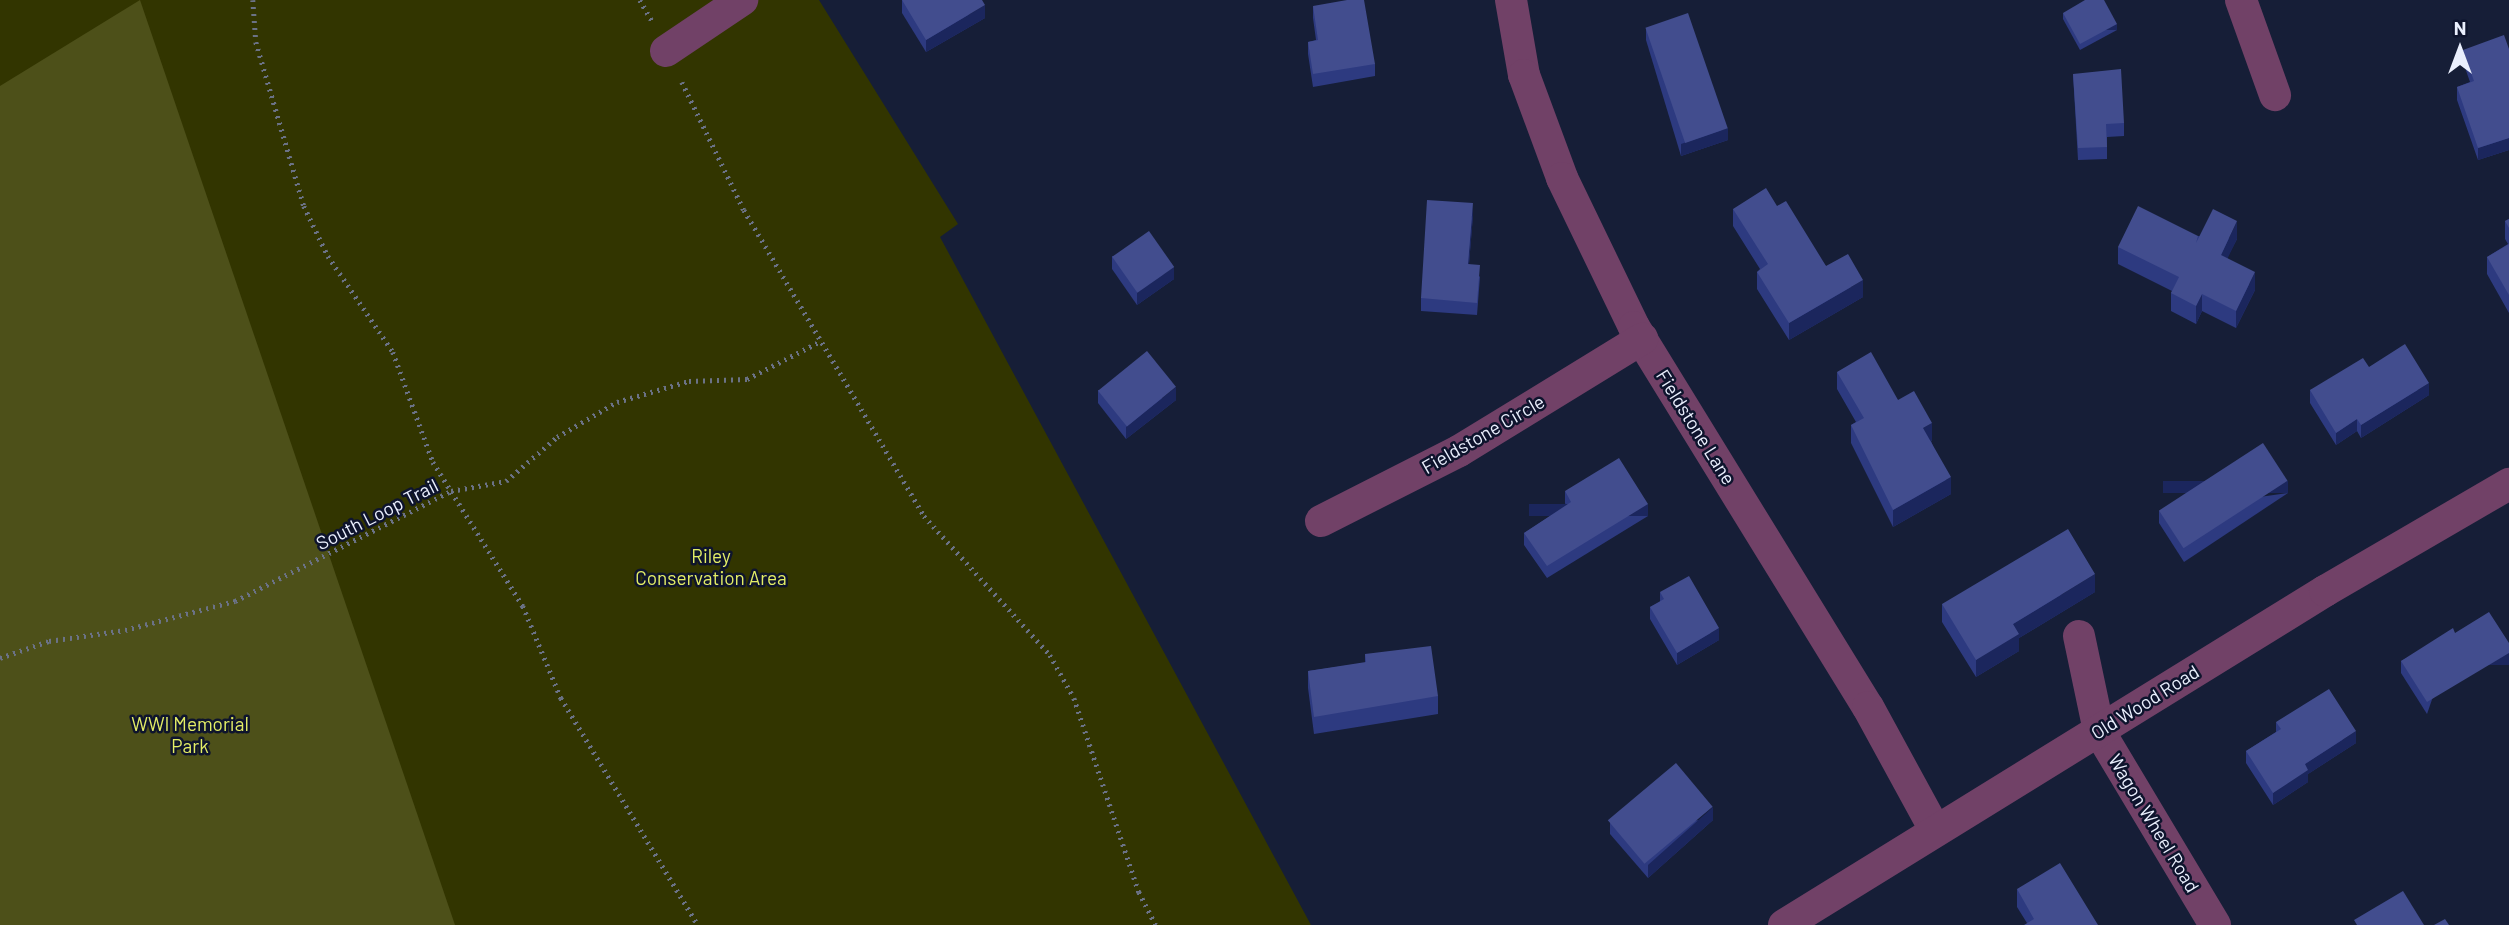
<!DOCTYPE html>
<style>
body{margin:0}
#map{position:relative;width:2509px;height:925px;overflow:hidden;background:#161e37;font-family:Barlow,sans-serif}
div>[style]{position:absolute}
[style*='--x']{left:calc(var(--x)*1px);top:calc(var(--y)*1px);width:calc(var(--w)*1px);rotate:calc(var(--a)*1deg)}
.green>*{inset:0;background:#323500}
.forest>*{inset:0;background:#4d5019}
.path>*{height:4.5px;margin-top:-2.25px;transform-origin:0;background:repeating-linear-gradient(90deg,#6b7286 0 2px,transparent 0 7px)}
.minor>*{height:32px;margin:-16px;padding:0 16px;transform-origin:16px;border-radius:16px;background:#714167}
.wall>*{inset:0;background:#2d3a80}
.shaded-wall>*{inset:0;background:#1b265d;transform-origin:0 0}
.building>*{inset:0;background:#424d8e;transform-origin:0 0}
span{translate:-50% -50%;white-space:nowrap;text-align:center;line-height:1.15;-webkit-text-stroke:5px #0e142d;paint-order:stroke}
.street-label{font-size:19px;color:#eaeffd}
.park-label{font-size:19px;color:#e4ee66}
.north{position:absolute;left:2425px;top:14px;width:70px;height:70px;-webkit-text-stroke:5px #0e142d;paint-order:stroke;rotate:0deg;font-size:19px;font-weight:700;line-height:28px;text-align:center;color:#eaeffd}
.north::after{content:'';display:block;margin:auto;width:24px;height:32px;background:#eaeffd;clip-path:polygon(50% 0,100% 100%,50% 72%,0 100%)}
</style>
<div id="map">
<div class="green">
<i style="clip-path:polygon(0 0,819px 0,958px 224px,940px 237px,1311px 925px,0 925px)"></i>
</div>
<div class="forest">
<i style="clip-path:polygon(140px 0,455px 925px,0 925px,0 86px)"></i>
</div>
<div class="path">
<i style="--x:253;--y:0;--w:42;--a:85.9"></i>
<i style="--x:256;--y:42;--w:171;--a:73.7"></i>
<i style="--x:304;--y:206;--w:55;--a:64.4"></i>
<i style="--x:328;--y:256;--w:116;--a:55.9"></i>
<i style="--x:393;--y:352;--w:117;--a:70"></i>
<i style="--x:433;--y:462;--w:170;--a:58"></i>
<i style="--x:523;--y:606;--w:100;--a:67.6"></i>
<i style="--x:561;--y:698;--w:265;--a:58.9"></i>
<i style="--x:640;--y:0;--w:24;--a:60"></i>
<i style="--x:682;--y:82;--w:142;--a:64.2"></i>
<i style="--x:744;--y:210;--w:355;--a:59.5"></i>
<i style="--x:924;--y:516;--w:188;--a:47.8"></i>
<i style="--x:1050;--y:655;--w:49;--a:60.8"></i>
<i style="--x:1074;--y:698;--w:205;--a:71.5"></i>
<i style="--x:1139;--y:892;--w:37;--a:63"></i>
<i style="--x:0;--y:658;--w:52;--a:-19.1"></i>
<i style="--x:49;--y:641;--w:77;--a:-8.2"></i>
<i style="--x:125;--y:630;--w:114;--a:-14.8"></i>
<i style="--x:235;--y:601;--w:242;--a:-27"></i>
<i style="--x:451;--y:491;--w:56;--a:-10.3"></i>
<i style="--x:506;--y:481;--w:67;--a:-40.8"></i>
<i style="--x:557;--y:437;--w:69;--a:-30.3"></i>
<i style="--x:617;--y:402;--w:75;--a:-16.3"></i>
<i style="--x:689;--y:381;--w:58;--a:-2"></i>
<i style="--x:747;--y:379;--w:83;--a:-27.2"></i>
</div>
<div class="minor">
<i style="--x:1511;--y:0;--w:76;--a:80.2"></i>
<i style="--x:1524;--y:75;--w:110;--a:69.7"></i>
<i style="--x:1562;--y:178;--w:165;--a:64.2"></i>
<i style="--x:1634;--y:327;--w:446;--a:58.4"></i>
<i style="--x:1868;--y:707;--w:140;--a:61.4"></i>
<i style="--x:2241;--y:0;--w:101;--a:70.3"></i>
<i style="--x:666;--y:51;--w:92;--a:-33.9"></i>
<i style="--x:1321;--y:521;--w:155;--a:-26.9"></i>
<i style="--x:1459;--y:451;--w:215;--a:-31.5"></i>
<i style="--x:2079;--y:636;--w:97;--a:78.1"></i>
<i style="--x:2099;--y:731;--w:226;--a:59.1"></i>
<i style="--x:1784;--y:925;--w:636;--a:-31.69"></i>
<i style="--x:2325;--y:591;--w:213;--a:-30.2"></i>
</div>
<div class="wall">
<i style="clip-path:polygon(902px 0,985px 18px,926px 52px,902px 13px)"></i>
<i style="clip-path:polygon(1313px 6px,1375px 64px,1375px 76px,1313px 87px,1308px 54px,1308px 42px,1316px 40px,1313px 18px)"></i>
<i style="clip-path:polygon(2063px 13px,2117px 30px,2080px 50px,2063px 19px)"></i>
<i style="clip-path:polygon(1646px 28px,1728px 140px,1681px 156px,1646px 40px)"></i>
<i style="clip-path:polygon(2509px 49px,2509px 150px,2478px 160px,2457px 100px,2457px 87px,2470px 82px,2463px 62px,2463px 50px)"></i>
<i style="clip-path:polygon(2073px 74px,2124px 123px,2124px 136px,2107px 137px,2107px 159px,2078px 160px)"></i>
<i style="clip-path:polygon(1777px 206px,1826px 266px,1863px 297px,1789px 340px,1757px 289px,1757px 272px,1760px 269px,1733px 226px,1733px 209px)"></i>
<i style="clip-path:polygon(1473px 215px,1469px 264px,1480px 277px,1477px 315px,1421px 311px,1421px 298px)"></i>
<i style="clip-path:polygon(2509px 219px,2509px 313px,2487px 274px,2487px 257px,2508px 244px,2505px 239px,2505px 221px)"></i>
<i style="clip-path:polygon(2198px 236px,2237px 239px,2227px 258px,2255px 290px,2236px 328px,2202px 311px,2196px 324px,2171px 311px,2171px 293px,2172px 291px,2118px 264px,2118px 247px)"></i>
<i style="clip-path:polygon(1112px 256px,1174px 279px,1137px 305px,1112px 269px)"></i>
<i style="clip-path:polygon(2369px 367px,2429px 395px,2361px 438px,2357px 431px,2336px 445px,2310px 403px,2310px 390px)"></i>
<i style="clip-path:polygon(1837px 372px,1898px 400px,1932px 440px,1931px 441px,1951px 494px,1893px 527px,1851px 443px,1851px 425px,1856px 422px,1837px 389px)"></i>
<i style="clip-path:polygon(1098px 390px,1176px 400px,1126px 439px,1098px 403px)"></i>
<i style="clip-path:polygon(1565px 491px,1648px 516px,1547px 578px,1524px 545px,1524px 533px,1566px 506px,1565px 503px)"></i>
<i style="clip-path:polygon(2288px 493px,2184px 562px,2159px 523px,2159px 511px)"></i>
<i style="clip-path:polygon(1660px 592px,1719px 640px,1677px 665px,1650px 619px,1650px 607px,1660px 602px)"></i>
<i style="clip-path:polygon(2095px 592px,2019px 638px,2019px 651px,1976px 677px,1942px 622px,1942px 604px)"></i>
<i style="clip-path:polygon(2455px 633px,2427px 714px,2401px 673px,2401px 661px)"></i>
<i style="clip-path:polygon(1365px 654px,1438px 696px,1438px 714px,1314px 734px,1308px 688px,1308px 671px,1365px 663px)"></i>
<i style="clip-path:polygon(2276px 722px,2356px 743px,2308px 774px,2308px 782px,2273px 805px,2246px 763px,2246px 751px,2276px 732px)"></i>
<i style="clip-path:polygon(1713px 820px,1648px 878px,1610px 834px,1610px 822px)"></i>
<i style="clip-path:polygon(2017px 889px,2098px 925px,2027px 923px,2017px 907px)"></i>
</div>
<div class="shaded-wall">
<i style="clip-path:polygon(985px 5px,985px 18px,926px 52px,926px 40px)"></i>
<i style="left:2117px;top:24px;width:6px;height:42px;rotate:90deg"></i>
<i style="clip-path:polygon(1728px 128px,1728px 140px,1681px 156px,1681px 144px)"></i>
<i style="clip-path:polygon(2509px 138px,2509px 150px,2478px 160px,2478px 148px)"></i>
<i style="clip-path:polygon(1473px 203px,1473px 215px,1468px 276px,1468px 264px)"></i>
<i style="clip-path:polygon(2237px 221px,2237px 239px,2221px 272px,2221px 255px)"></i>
<i style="clip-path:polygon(1174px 267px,1174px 279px,1137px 305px,1137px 292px)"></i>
<i style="clip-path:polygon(2255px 272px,2255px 290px,2236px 328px,2236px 311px)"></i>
<i style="clip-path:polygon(1863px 280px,1863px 297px,1789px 340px,1789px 323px)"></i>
<i style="clip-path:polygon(2202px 294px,2202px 311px,2196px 324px,2196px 306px)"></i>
<i style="clip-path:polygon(2429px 383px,2429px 395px,2361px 438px,2361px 425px)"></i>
<i style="clip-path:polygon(1176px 387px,1176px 400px,1126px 439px,1126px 427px)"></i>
<i style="clip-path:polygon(2357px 419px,2357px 431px,2336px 445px,2336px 433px)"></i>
<i style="clip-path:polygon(1932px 423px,1932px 440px,1923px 445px,1923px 428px)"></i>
<i style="clip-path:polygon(1951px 477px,1951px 494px,1893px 527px,1893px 510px)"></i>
<i style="left:2288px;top:481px;width:12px;height:125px;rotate:90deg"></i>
<i style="left:1648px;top:504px;width:12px;height:119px;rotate:90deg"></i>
<i style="clip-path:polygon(2095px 574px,2095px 592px,2019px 638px,2019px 651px,1976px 677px,1976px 660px,2013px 624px)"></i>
<i style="clip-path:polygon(1719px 628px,1719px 640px,1677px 665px,1677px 653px)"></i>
<i style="left:2509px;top:653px;width:12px;height:96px;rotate:90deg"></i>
<i style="clip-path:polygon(2356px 731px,2356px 743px,2308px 774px,2308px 782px,2273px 805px,2273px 793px,2305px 764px)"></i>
<i style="clip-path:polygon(1713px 807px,1713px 820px,1648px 878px,1648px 865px)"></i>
</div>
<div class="building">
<i style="clip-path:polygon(902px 0,982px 0,985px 5px,926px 40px)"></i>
<i style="clip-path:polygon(1347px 0,1364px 0,1375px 64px,1313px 74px,1308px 42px,1318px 40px,1313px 6px)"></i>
<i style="clip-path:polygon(2085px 0,2104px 0,2117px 24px,2080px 44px,2063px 13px)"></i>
<i style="left:1688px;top:13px;width:122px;height:45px;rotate:71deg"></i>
<i style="clip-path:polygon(2504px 35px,2509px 49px,2509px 138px,2478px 148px,2457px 87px,2474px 81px,2463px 50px)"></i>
<i style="clip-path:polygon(2121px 69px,2124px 123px,2106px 124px,2107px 147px,2078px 148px,2073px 74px)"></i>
<i style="clip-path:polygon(1766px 188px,1777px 206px,1786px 201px,1826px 266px,1848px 254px,1863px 280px,1789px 323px,1757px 272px,1768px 264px,1733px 209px)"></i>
<i style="clip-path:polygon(1427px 200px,1473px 203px,1468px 264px,1480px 265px,1477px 303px,1421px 298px)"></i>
<i style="clip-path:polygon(2138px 206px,2198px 236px,2196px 243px,2213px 209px,2237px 221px,2221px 255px,2255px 272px,2236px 311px,2202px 294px,2196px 306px,2171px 293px,2179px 277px,2118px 247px)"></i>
<i style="clip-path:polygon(2509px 219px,2509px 228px,2505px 221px)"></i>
<i style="left:1149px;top:231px;width:44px;height:45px;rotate:55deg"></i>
<i style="clip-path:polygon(2509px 244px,2509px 295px,2487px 257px)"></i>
<i style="clip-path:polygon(2405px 344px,2429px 383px,2361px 425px,2357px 419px,2336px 433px,2310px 390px,2363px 358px,2369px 367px)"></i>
<i style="left:1147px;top:351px;width:46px;height:63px;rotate:51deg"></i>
<i style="clip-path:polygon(1871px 352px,1898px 400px,1914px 391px,1932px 423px,1923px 428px,1951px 477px,1893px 510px,1851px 425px,1864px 418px,1837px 372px)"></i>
<i style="left:2263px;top:443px;width:45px;height:124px;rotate:57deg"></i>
<i style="clip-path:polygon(1619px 458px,1648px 504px,1547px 566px,1524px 533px,1571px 502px,1565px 491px)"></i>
<i style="clip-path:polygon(2068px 529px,2095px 574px,2013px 624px,2019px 634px,1976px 660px,1942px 604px)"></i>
<i style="clip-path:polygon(1689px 576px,1719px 628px,1677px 653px,1650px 607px,1664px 599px,1660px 592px)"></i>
<i style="clip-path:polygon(2489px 612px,2509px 643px,2509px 653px,2427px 702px,2401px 661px,2453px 628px,2455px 633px)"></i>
<i style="clip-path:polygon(1431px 646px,1438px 696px,1314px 717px,1308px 671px,1366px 662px,1365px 654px)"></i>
<i style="clip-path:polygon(2329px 689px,2356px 731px,2305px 764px,2308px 770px,2273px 793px,2246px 751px,2281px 729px,2276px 722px)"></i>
<i style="left:1676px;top:763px;width:57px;height:89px;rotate:50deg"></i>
<i style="clip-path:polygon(2060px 863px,2098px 925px,2024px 925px,2034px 919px,2017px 889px)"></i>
<i style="clip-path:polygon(2403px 891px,2424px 925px,2357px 925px,2354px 920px)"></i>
<i style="clip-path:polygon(2445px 919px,2449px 925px,2434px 925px)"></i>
</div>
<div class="street-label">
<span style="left:1696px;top:427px;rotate:58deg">Fieldstone Lane</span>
<span style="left:1483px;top:434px;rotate:-30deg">Fieldstone Circle</span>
<span style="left:377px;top:514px;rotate:-27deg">South Loop Trail</span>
<span style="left:2145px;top:702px;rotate:-32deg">Old Wood Road</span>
<span style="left:2154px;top:823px;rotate:59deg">Wagon Wheel Road</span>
</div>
<div class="park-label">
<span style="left:711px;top:567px">Riley<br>Conservation Area</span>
<span style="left:190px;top:735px">WWI Memorial<br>Park</span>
</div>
<div class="north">N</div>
</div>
